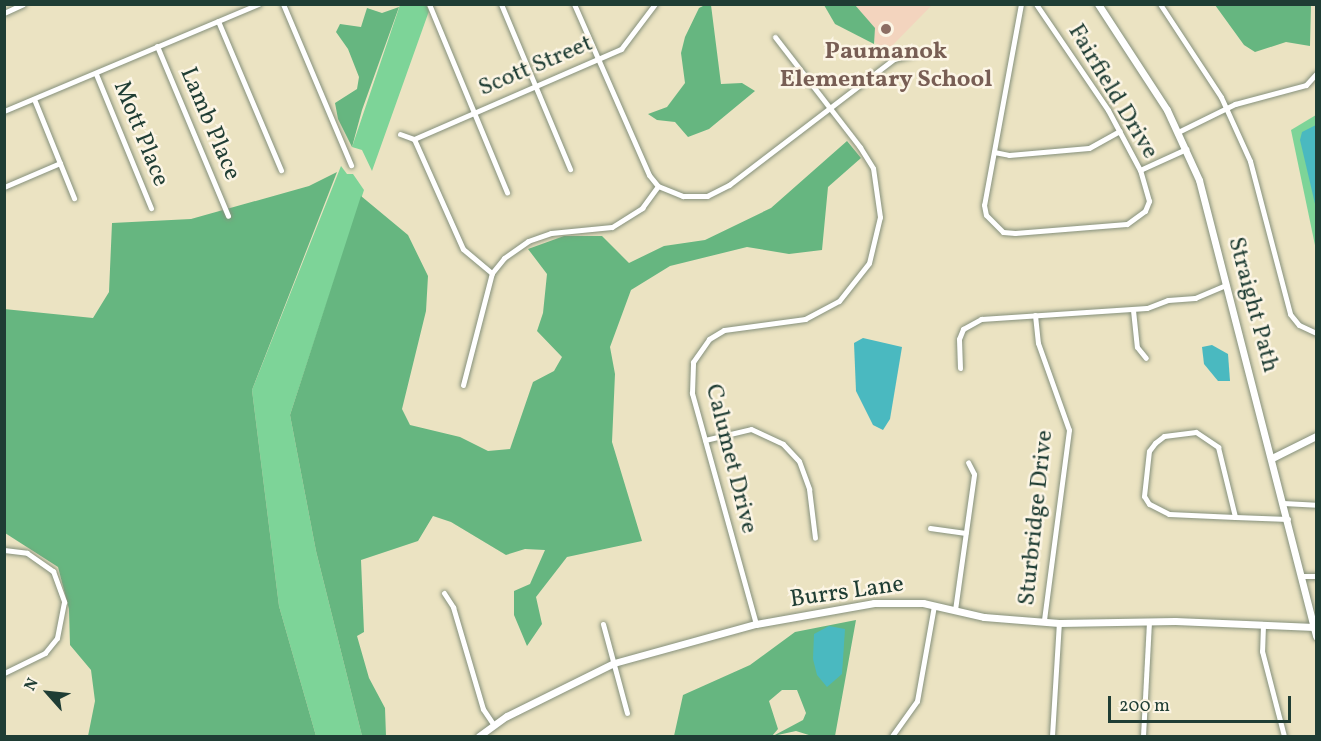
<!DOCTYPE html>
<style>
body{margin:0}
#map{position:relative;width:1321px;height:741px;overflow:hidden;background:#ebe3c2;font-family:Vollkorn,serif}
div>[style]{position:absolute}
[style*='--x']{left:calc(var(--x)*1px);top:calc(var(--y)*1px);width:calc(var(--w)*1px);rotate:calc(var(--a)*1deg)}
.built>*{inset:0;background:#f3d4be}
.green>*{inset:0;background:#7dd498}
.forest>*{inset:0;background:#66b680}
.water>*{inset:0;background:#4ab9c0}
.roads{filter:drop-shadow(0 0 2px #85907b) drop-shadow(0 0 2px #85907b)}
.street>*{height:5px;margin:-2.5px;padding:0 2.5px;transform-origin:2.5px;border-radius:2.5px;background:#fff}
.secondary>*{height:7px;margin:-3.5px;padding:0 3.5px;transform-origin:3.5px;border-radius:3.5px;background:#fff}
.dots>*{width:16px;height:16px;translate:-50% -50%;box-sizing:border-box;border:3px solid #fcf5e5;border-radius:50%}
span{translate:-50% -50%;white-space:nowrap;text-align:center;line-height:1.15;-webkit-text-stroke:5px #fcf5e5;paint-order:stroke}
.education-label{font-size:24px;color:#785e54;font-weight:700}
.street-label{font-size:24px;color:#1f3d34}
.frame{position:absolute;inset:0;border:6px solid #1f3d34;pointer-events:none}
.north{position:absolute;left:18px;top:663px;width:60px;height:60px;-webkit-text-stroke:4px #fcf5e5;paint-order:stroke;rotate:297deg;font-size:16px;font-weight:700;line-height:24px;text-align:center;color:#1f3d34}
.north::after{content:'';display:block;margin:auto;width:21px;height:27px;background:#1f3d34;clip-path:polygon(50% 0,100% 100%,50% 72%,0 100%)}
.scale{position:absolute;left:1108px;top:696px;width:183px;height:27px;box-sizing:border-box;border:3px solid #1f3d34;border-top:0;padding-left:8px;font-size:18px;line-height:21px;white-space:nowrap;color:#1f3d34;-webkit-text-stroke:4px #fcf5e5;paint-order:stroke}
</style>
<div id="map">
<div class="built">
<i style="clip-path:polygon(846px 5px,932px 5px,884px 54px)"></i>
</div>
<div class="green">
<i style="clip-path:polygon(400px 5px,426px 5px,429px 11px,372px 171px,362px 150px,352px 147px)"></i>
<i style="clip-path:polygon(1316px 115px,1316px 250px,1291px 130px)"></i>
<i style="clip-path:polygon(341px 166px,347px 174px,353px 174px,364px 190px,290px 415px,316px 551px,362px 736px,316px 736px,279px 606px,252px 390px)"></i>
</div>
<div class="forest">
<i style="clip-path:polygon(705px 5px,711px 5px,721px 84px,742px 83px,755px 91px,709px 129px,688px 137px,675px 122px,657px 120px,648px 114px,667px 107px,685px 83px,681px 53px,685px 37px,699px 8px)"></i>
<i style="clip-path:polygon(824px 5px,855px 5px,875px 28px,874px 44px,835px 24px)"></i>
<i style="clip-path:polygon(1215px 5px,1311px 5px,1310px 46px,1286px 42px,1255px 52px,1244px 45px)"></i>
<i style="clip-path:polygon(399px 7px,362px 110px,352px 147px,338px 119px,335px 103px,357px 89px,359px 77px,348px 49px,336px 32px,340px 24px,361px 27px,367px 8px,382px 13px)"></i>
<i style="clip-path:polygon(847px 141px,861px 158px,828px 187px,822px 250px,789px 254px,747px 247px,670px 266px,631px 290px,610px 347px,615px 374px,612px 442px,642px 541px,567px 557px,536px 597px,542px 624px,527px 646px,514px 615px,514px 591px,530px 584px,545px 550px,525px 549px,506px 555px,451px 522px,433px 516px,418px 541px,361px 560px,364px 632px,357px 636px,369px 678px,385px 708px,386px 736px,362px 736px,316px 551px,290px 415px,361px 196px,408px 235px,428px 276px,426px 311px,402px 409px,410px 425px,460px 437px,488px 451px,510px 449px,533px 382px,554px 371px,562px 357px,537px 331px,543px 313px,547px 274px,528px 249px,564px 236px,602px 236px,629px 263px,664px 246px,705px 240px,771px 208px)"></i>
<i style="clip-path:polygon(337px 172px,252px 390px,279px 606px,316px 736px,88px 736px,95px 701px,91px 670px,70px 645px,69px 609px,58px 567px,5px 533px,4px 309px,93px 318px,109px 292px,112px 223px,191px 219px,309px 186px)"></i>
<i style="clip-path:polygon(856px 620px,835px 736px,812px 736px,796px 731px,773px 736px,803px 720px,806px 713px,797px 690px,782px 690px,769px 701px,778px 729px,772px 736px,674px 736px,683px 695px,750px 665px,795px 632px)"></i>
</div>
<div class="water">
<i style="clip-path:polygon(1316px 125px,1316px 208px,1300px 140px,1302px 132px)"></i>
<i style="clip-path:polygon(863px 338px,902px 347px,890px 419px,883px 430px,873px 425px,856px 391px,854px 343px)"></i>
<i style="clip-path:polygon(1212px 345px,1228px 354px,1230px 381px,1218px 381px,1204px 364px,1202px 347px)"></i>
<i style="clip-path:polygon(829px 626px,845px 629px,842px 674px,827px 687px,817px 675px,813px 659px,814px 634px)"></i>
</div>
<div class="roads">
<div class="street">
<i style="--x:283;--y:4;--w:175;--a:67.1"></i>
<i style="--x:429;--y:4;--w:204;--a:67.5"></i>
<i style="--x:501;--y:4;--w:179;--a:67.3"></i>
<i style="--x:574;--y:4;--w:187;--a:66.3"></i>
<i style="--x:649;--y:175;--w:14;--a:51"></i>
<i style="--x:658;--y:186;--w:27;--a:22"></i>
<i style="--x:683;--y:196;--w:24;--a:0"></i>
<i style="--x:707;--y:196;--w:25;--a:-27"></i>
<i style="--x:729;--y:185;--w:208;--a:-37.4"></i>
<i style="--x:894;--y:59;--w:20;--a:-15"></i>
<i style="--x:1021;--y:4;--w:204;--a:100.4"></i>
<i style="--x:984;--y:205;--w:10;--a:79"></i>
<i style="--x:986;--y:215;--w:24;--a:45"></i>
<i style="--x:1003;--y:232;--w:12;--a:5"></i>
<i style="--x:1015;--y:233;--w:112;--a:-4.6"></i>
<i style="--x:1127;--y:224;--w:22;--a:-36"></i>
<i style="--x:1145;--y:211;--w:11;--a:-68"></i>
<i style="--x:1149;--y:201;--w:32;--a:-106"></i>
<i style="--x:1140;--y:170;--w:68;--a:-118.1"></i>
<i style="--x:1108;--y:110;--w:128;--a:-124.2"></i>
<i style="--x:1160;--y:4;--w:111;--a:56.7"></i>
<i style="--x:1221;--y:97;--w:70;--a:65.6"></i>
<i style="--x:1250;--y:161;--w:158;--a:75.3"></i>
<i style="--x:1290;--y:314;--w:14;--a:51"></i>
<i style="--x:1299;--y:325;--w:19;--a:25"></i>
<i style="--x:4;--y:13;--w:21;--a:-25"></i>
<i style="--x:218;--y:21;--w:162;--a:67.1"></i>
<i style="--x:157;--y:46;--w:184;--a:67.3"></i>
<i style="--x:96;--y:74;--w:145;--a:67.7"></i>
<i style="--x:34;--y:99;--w:107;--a:68"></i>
<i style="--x:4;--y:111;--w:276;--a:-22.8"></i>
<i style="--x:1178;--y:132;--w:64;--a:-26.2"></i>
<i style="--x:1235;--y:104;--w:73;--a:-15"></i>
<i style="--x:1306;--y:85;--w:15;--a:-48"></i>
<i style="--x:400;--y:134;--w:15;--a:20"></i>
<i style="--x:414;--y:139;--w:226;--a:-23.5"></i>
<i style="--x:621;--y:49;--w:56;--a:-52.9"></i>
<i style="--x:414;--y:139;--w:120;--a:66"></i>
<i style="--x:463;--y:249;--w:38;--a:40"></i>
<i style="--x:994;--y:152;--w:15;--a:11"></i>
<i style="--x:1009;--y:155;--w:80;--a:-5"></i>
<i style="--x:1089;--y:148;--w:35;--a:-29"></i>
<i style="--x:1140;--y:170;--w:51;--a:-24.5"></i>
<i style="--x:4;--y:187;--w:61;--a:-23.2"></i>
<i style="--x:1133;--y:310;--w:37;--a:84"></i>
<i style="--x:1137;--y:347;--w:14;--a:51"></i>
<i style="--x:1035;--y:315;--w:28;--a:84"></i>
<i style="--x:1038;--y:343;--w:92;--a:70.4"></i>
<i style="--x:1069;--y:430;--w:193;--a:97.5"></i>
<i style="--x:960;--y:368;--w:29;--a:-92"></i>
<i style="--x:959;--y:339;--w:11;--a:-68"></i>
<i style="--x:963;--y:329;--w:21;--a:-29"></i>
<i style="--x:981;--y:319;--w:166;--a:-3.8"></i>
<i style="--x:1147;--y:308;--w:22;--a:-21"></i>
<i style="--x:1168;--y:300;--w:27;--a:-4"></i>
<i style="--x:1195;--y:298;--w:34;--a:-23"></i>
<i style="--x:463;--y:385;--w:116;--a:-75.5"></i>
<i style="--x:492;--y:273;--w:19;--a:-51"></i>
<i style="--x:504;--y:258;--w:29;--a:-35"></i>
<i style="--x:528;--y:241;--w:24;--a:-19"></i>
<i style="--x:551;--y:233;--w:61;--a:-5.6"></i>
<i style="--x:612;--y:227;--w:36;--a:-32"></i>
<i style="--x:642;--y:208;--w:27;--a:-54"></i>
<i style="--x:1196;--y:432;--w:27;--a:34"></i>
<i style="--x:1218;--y:447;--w:72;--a:76.3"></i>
<i style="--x:1235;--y:517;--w:66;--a:-177.4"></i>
<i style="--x:1169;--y:514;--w:22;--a:-153"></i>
<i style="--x:1149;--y:504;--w:9;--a:-122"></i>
<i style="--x:1144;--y:496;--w:45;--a:-83.7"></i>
<i style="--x:1149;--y:451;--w:10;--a:-53"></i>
<i style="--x:1155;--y:443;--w:11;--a:-38"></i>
<i style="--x:1164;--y:436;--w:32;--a:-7"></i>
<i style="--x:705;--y:440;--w:47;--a:-13.4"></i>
<i style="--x:751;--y:429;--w:35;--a:25"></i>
<i style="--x:783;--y:444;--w:23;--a:47"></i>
<i style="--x:799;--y:461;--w:30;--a:70"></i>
<i style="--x:809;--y:489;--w:49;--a:83"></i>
<i style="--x:1283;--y:503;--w:33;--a:3"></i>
<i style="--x:1235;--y:517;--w:53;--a:2.2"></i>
<i style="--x:930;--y:528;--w:36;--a:8"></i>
<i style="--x:4;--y:550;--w:23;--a:7"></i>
<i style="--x:27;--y:553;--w:32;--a:35"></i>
<i style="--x:53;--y:571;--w:33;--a:70"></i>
<i style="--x:64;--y:602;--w:37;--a:101"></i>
<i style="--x:57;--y:638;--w:19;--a:129"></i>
<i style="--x:45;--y:653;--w:46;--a:154"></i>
<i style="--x:1302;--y:576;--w:14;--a:0"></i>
<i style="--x:444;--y:593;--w:17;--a:57"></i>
<i style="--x:453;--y:607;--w:106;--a:73.6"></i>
<i style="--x:483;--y:709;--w:18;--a:56"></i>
<i style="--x:955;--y:610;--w:137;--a:-82"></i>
<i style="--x:974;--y:474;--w:13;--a:-117"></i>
<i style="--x:603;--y:624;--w:92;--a:74.9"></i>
<i style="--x:756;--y:624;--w:240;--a:-105.5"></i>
<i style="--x:692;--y:393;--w:31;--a:-88"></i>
<i style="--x:693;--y:362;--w:28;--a:-55"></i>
<i style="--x:709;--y:339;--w:17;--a:-31"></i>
<i style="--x:724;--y:330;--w:82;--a:-7.7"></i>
<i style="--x:805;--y:319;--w:38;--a:-28"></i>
<i style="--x:839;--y:301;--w:48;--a:-51.7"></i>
<i style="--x:869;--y:263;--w:47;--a:-76.6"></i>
<i style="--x:880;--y:217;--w:49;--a:-98.1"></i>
<i style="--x:873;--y:168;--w:25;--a:-122"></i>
<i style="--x:860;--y:147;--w:139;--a:-127.7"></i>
<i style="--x:1263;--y:625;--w:26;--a:92"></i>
<i style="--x:1262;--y:651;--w:88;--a:75.5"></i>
<i style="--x:892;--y:736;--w:43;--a:-54.5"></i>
<i style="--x:917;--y:701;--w:97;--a:-79.9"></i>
<i style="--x:1052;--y:736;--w:113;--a:-86.5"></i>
<i style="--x:1143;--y:736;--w:115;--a:-87"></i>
</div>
<div class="secondary">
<i style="--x:1098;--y:4;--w:126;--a:56.9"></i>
<i style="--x:1167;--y:110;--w:77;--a:65.4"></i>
<i style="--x:1199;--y:180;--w:471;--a:75.6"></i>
<i style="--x:1272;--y:458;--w:49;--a:-26.6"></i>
<i style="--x:479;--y:736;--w:34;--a:-36"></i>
<i style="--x:507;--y:716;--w:119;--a:-26.4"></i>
<i style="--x:614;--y:663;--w:147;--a:-15.4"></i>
<i style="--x:756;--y:624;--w:120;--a:-10.1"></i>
<i style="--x:874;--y:603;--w:49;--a:0"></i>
<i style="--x:923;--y:603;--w:63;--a:12.9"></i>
<i style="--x:984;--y:617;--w:75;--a:4.6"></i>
<i style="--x:1059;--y:623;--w:116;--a:-1"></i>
<i style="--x:1175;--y:621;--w:139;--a:2.5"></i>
</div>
</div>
<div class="dots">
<i style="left:886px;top:29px;background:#8d6e63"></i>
</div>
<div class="education-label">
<span style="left:886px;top:67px">Paumanok<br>Elementary School</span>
</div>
<div class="street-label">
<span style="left:536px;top:67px;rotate:-23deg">Scott Street</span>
<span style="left:1112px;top:92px;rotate:59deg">Fairfield Drive</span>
<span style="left:209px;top:124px;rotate:67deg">Lamb Place</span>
<span style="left:140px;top:134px;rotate:68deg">Mott Place</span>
<span style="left:1252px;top:305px;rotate:75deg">Straight Path</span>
<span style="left:730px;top:459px;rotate:76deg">Calumet Drive</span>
<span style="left:1037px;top:518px;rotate:-84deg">Sturbridge Drive</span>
<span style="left:847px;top:593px;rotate:-8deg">Burrs Lane</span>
</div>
<div class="frame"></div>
<div class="north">N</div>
<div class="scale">200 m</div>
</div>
